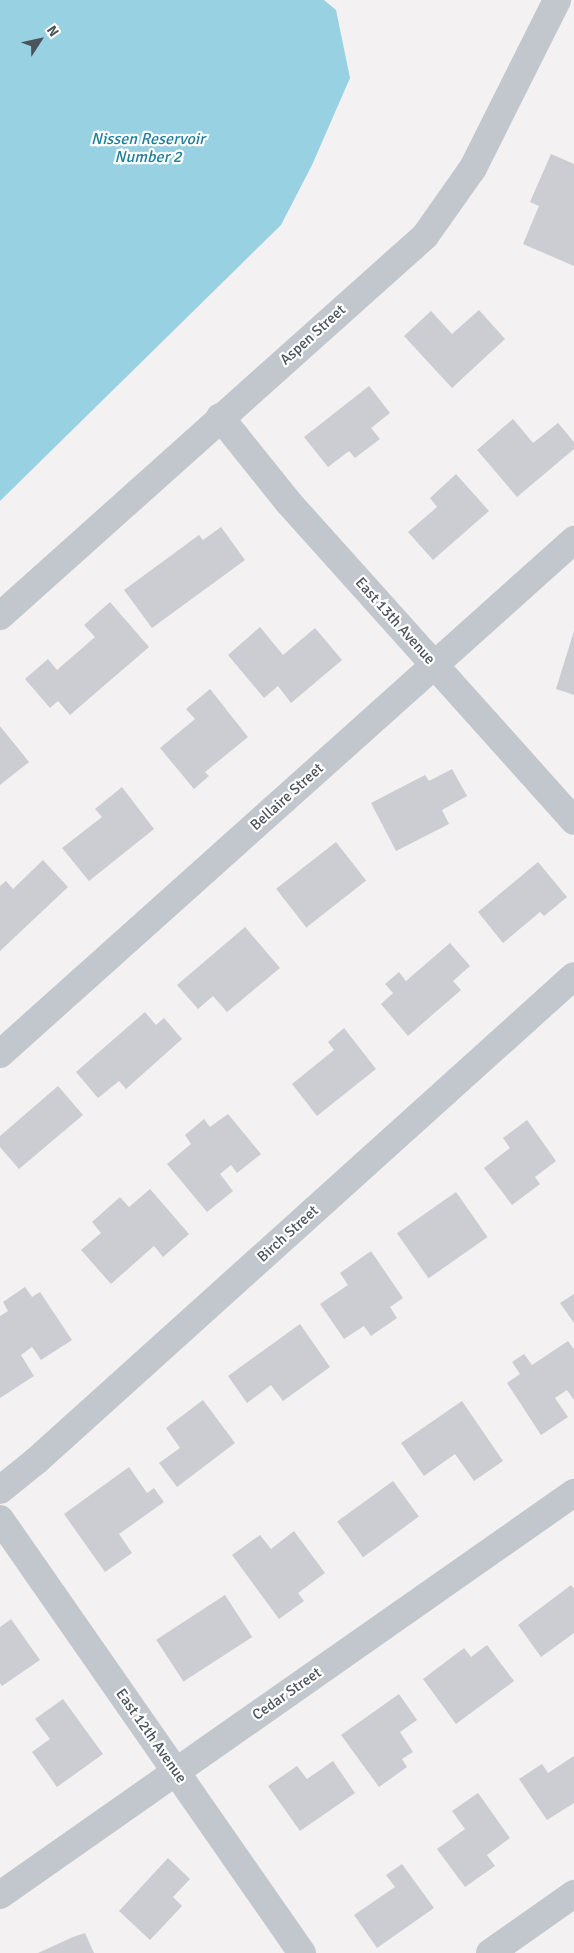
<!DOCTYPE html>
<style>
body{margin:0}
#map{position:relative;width:574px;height:1953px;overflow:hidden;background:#f3f1f1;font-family:Signika,sans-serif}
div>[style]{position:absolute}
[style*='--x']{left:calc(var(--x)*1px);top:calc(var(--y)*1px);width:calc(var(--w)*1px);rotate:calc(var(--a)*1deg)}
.water>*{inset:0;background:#98d1e1}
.building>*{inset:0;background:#cbcdd2;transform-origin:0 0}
.minor>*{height:28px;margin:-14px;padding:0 14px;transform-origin:14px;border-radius:14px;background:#c1c7cd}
span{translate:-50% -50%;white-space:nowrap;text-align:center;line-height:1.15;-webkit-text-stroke:4.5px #fff;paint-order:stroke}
.street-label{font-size:15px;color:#4b535c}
.water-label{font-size:16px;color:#1f7f9a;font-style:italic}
.north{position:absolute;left:15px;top:15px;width:50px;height:50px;-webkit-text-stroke:4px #fff;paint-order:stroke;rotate:55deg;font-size:14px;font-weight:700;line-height:20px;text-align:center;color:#4b535c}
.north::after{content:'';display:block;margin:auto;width:18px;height:22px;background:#4b535c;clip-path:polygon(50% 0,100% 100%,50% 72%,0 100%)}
</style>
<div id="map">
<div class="water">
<i style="clip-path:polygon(0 0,324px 0,336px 10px,350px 78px,312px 165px,281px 225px,0 501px)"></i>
</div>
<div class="building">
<i style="clip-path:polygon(551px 154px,574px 164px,574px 266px,523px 244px,539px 206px,530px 202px)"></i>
<i style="clip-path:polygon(479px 310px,505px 339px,452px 388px,404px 336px,431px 311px,452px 334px)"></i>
<i style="clip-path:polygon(369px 386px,390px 413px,371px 428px,380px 439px,355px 458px,349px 451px,328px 467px,304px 437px)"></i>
<i style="clip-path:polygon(513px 419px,533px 443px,558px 423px,574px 442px,574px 449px,517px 497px,477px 450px)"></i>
<i style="clip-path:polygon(456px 474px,489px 511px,433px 560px,408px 532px,437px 507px,430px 498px)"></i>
<i style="clip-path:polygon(221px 527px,245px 560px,152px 628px,124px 590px,199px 535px,203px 540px)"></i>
<i style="clip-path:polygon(110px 602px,149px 647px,70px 715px,58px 701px,50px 708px,25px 679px,48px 659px,57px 670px,95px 637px,84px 625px)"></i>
<i style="clip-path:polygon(260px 627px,283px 655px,315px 628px,342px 660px,291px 703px,278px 686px,264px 698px,228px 655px)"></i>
<i style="clip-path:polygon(574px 631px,574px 695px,556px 689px)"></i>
<i style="clip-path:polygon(210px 689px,248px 737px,205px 772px,209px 776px,194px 789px,160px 748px,195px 719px,186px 709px)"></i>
<i style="clip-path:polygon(0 726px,29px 762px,0 785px)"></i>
<i style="clip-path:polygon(452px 769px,467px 796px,442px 810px,449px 824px,396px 851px,371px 803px,425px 775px,429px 781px)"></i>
<i style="clip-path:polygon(122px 787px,154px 829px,89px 881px,62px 848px,102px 817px,95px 809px)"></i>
<i style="left:336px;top:842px;width:49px;height:76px;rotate:52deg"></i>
<i style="clip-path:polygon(43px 860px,68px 887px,0 951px,0 886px,6px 881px,13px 889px)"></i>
<i style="clip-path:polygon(538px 862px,567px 897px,544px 916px,540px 912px,503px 943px,478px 912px)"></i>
<i style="clip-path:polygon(245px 927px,280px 968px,227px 1012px,213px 996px,198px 1009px,177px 985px)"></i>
<i style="clip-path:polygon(450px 943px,470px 966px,453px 981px,461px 990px,408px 1036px,381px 1004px,393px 993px,385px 984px,399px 972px,406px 981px)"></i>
<i style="clip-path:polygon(145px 1012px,156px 1025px,164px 1018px,182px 1039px,126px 1089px,119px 1081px,98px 1098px,76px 1072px)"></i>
<i style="clip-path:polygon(344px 1028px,376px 1069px,317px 1116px,292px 1084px,334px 1050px,328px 1042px)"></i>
<i style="clip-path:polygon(58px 1086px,83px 1115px,19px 1169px,0 1147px,0 1136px)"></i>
<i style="clip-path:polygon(228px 1114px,261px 1154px,237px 1173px,231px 1165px,220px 1174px,233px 1191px,207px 1212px,167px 1164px,191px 1144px,185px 1135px,204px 1119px,210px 1127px)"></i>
<i style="clip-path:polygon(527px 1120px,556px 1161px,535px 1177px,540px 1184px,512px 1205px,484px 1168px,510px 1148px,503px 1138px)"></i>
<i style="clip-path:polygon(150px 1189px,189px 1234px,163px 1257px,154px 1246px,111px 1284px,81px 1250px,101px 1233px,92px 1222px,120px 1197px,129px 1207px)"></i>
<i style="left:456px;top:1192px;width:55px;height:72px;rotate:55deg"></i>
<i style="clip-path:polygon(371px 1251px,403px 1298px,390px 1307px,397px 1318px,371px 1336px,364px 1326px,344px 1339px,320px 1304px,348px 1285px,340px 1273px)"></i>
<i style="clip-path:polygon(25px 1287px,32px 1297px,40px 1292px,72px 1340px,41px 1360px,32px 1347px,21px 1355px,34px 1376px,0 1398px,0 1316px,8px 1311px,3px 1302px)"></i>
<i style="clip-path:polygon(574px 1294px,574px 1323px,560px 1303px)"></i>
<i style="clip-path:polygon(300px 1324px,330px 1367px,283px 1401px,271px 1385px,247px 1403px,228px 1376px)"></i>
<i style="clip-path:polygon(568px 1341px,574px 1349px,574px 1400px,567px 1390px,555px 1398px,568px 1417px,541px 1435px,507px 1383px,520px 1374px,512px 1362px,524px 1354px,532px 1365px)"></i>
<i style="clip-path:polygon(203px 1400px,235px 1443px,177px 1487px,159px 1463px,180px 1448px,166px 1428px)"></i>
<i style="clip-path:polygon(462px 1401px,503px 1461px,474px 1481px,455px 1454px,424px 1476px,401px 1443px)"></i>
<i style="clip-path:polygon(129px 1467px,147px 1493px,154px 1488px,164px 1502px,119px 1534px,132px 1553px,105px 1572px,64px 1514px)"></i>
<i style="left:393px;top:1481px;width:44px;height:69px;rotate:54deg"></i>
<i style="clip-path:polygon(294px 1531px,325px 1573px,298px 1593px,304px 1601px,279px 1619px,232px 1555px,260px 1535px,271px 1549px)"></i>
<i style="clip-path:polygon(571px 1585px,574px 1589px,574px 1633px,541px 1657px,518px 1625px)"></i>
<i style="left:225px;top:1595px;width:50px;height:82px;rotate:57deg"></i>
<i style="clip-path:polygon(11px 1619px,40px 1660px,2px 1686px,0 1683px,0 1627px)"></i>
<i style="clip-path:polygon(487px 1645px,514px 1681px,456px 1724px,423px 1679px,464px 1648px,471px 1657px)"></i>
<i style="clip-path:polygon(399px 1694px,417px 1720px,400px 1732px,413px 1752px,402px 1759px,407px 1767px,379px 1787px,341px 1735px)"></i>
<i style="clip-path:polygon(63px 1699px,103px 1754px,57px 1787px,32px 1752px,50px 1739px,35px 1719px)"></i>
<i style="clip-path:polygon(574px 1756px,574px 1803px,547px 1820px,519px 1779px,542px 1764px,548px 1773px)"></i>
<i style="clip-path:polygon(333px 1761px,355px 1793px,300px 1831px,268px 1786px,297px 1766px,307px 1779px)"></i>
<i style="clip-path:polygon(478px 1793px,510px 1838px,487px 1855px,495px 1866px,465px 1887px,437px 1849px,465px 1829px,452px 1811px)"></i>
<i style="clip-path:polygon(168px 1858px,190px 1879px,173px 1897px,182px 1906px,150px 1940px,119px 1911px)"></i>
<i style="clip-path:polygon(402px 1864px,434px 1908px,377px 1948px,354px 1915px,395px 1887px,386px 1875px)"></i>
<i style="clip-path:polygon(85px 1933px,94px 1953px,38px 1953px,73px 1937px)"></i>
</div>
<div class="minor">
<i style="--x:220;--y:417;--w:110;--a:51.3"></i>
<i style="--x:289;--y:503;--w:427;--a:48.1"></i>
<i style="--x:0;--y:616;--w:570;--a:-41.8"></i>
<i style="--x:425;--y:236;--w:83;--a:-54.8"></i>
<i style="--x:473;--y:168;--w:188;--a:-63.4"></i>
<i style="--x:0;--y:1054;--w:771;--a:-41.84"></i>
<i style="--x:0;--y:1490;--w:46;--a:-38.9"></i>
<i style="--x:36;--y:1461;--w:724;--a:-42.03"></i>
<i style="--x:0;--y:1519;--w:529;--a:55.17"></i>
<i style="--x:0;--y:1895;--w:701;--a:-35.01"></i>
<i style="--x:490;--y:1953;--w:103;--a:-35.1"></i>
</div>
<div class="street-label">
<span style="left:313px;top:335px;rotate:-42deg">Aspen Street</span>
<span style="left:395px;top:621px;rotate:48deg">East 13th Avenue</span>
<span style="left:287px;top:797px;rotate:-42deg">Bellaire Street</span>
<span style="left:288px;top:1234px;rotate:-42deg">Birch Street</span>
<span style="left:287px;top:1694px;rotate:-35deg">Cedar Street</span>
<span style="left:151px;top:1736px;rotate:55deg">East 12th Avenue</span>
</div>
<div class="water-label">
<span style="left:148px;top:148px">Nissen Reservoir<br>Number 2</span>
</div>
<div class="north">N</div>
</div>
